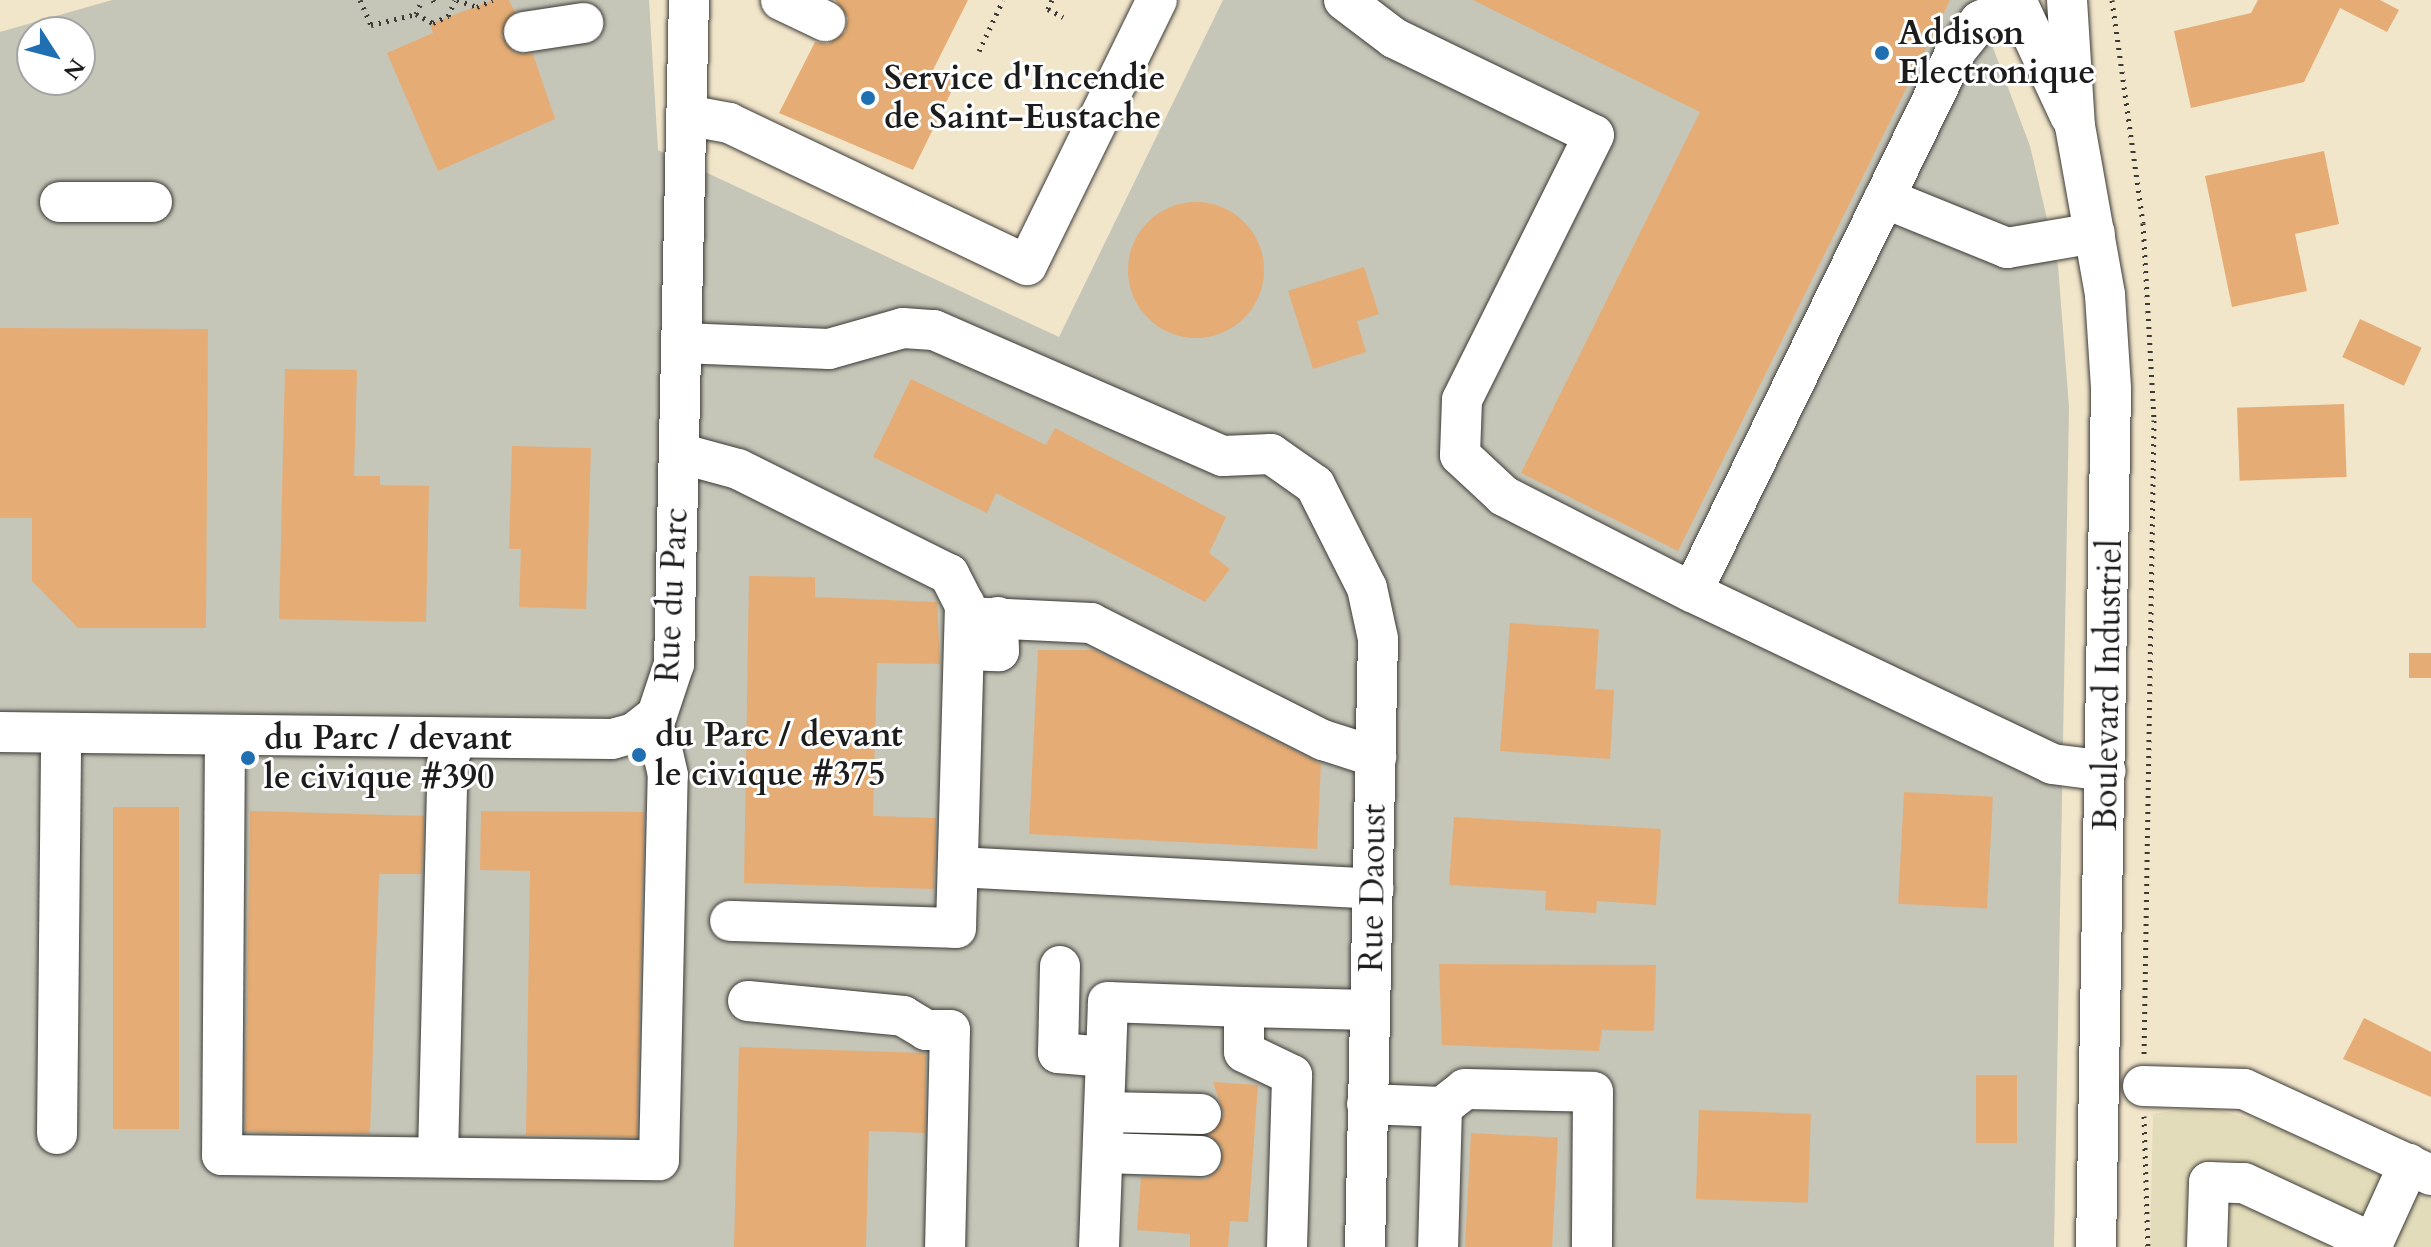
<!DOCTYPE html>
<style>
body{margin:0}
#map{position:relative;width:2431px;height:1247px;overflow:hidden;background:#f1e5ca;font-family:Cardo,serif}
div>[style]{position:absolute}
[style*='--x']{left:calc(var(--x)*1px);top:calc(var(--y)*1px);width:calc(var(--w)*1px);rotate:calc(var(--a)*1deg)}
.built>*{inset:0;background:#e2dcba}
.industrial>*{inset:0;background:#c5c5b8}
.building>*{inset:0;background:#e5ad75;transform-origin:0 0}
.round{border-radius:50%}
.path>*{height:5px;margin-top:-2.5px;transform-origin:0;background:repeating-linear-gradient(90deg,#3c3a36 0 2px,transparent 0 8px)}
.roads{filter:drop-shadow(0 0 2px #3c3a36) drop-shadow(0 0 2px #3c3a36)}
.minor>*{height:40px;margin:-20px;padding:0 20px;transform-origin:20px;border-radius:20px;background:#fff}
.dots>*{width:22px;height:22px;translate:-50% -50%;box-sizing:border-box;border:4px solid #fff;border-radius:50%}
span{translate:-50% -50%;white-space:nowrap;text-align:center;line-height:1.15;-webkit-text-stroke:6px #fff;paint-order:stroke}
.poi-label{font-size:34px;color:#1c1c1c;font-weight:700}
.left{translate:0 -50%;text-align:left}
.street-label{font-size:34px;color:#1c1c1c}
.north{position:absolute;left:16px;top:16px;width:80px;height:80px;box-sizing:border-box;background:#fff;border:2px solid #a4a4a4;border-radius:50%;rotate:126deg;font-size:22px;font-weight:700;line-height:32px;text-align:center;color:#1c1c1c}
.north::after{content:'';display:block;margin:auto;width:28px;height:36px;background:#1f6fb2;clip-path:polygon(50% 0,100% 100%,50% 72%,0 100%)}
</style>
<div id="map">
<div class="built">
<i style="clip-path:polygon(2203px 1106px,2276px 1126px,2431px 1200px,2431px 1247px,2150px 1247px,2153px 1114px)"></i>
</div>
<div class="industrial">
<i style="clip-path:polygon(evenodd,112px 0,649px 0,658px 150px,1059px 337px,1223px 0,1975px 0,2030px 146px,2058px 266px,2069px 407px,2054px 1247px,0 1247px,0 32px,112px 0,32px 32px,80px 32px,80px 80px,32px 80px,32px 32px)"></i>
</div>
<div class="building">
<i style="clip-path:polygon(493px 0,509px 0,515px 12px,501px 36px,515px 53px,533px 54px,555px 119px,438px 171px,387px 53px,433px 33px,430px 24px)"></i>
<i style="clip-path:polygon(835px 0,968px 0,933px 70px,956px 82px,913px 170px,779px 113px,815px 42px,828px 44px,845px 32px,848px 18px)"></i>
<i style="clip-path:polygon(1473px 0,1950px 0,1678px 551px,1521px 473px,1700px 112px)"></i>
<i style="clip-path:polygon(2258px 0,2380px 0,2399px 10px,2387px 32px,2340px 8px,2304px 82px,2191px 108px,2174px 31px,2251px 13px)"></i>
<i style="clip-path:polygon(2324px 151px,2339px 224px,2295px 234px,2307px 291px,2232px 307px,2205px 176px)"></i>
<i class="round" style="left:1128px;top:202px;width:136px;height:136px"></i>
<i style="clip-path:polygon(1364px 267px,1379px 314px,1357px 321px,1366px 352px,1313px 369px,1288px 291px)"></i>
<i style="left:2360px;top:319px;width:68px;height:42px;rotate:25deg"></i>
<i style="clip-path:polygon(0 328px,208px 329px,206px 628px,78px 628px,32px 581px,32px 518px,0 518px)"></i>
<i style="clip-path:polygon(285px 369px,357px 370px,354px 476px,380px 476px,380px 485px,429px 486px,426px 622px,279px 619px)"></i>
<i style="clip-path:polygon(911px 379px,1046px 445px,1055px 428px,1226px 517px,1209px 553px,1230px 569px,1205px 602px,996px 493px,987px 513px,873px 457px)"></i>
<i style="left:2344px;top:404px;width:73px;height:107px;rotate:88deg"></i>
<i style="clip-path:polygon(512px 446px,591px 448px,586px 609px,519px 607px,521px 549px,509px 549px)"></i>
<i style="clip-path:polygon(749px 576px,815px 577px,815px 597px,937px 602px,940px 664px,877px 663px,873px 816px,936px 818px,934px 889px,744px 883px)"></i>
<i style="clip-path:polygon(1510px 623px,1599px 629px,1595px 689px,1614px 690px,1610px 759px,1500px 751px)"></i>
<i style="clip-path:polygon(1038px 650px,1094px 650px,1321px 764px,1317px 849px,1029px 834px)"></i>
<i style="left:2409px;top:653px;width:22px;height:25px"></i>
<i style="left:1904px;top:792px;width:89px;height:112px;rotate:3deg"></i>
<i style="left:113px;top:807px;width:66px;height:322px"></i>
<i style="clip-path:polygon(250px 811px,424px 816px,422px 874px,379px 874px,370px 1134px,245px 1132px)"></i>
<i style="clip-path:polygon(481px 811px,644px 812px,637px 1137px,526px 1135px,530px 871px,480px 870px)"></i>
<i style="clip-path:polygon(1454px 817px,1661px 829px,1656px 905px,1597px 901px,1596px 913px,1545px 910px,1546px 891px,1449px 885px)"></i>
<i style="clip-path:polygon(1439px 964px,1656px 965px,1654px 1031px,1602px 1030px,1599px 1051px,1442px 1045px)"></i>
<i style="clip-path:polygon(2364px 1018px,2431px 1052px,2431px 1097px,2343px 1059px)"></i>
<i style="clip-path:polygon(739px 1047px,926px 1053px,925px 1133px,869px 1131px,866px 1247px,734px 1247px)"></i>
<i style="left:1976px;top:1075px;width:41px;height:68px"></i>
<i style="clip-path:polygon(1213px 1082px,1258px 1085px,1248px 1222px,1230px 1221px,1228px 1247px,1190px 1247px,1190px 1234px,1137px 1230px,1141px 1177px,1206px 1179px,1221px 1167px,1222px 1146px,1209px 1135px,1224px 1115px)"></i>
<i style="left:1699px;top:1110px;width:112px;height:89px;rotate:2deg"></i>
<i style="left:1471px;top:1133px;width:87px;height:114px;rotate:3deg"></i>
</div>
<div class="path">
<i style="--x:360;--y:0;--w:27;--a:66"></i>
<i style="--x:371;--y:25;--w:46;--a:-13.7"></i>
<i style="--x:416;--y:14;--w:15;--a:-67"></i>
<i style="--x:433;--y:0;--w:2;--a:63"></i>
<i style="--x:457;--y:0;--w:21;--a:19"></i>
<i style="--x:477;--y:7;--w:17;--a:-24"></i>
<i style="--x:1052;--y:0;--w:10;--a:114"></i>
<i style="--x:1048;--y:9;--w:17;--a:28"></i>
<i style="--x:2112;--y:0;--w:225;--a:82.1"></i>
<i style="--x:2143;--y:223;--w:197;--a:86.8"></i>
<i style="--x:2154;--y:420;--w:634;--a:90.9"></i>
<i style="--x:416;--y:14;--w:19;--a:28"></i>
<i style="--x:433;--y:23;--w:17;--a:-25"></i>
<i style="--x:448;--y:16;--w:17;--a:-66"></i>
<i style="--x:979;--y:51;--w:56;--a:-64.8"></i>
<i style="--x:2144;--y:1116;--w:131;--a:88.3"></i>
</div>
<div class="roads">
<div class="minor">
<i style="--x:781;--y:0;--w:49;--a:25.5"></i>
<i style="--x:1344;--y:0;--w:63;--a:37.2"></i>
<i style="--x:1394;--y:38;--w:222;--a:25.9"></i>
<i style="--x:1594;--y:135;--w:296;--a:116.5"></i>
<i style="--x:1462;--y:400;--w:55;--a:92.1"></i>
<i style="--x:1460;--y:455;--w:60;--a:43"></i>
<i style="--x:1504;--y:496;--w:211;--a:27.1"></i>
<i style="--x:2016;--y:0;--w:128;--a:65"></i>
<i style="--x:2067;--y:0;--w:126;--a:86.4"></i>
<i style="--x:2075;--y:126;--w:172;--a:79.9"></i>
<i style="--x:2105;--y:295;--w:94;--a:86.3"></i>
<i style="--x:2111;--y:389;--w:858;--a:91"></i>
<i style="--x:2017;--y:4;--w:41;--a:155.3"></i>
<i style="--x:1980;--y:21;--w:36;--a:129"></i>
<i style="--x:1957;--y:49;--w:604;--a:116.01"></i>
<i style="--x:1692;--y:592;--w:399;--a:25.5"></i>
<i style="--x:2052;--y:764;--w:54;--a:7.4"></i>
<i style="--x:524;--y:32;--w:60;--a:-8.7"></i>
<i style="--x:686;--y:115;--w:44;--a:10.5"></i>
<i style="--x:729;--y:123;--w:330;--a:25.5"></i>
<i style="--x:1027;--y:265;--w:295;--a:-63.9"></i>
<i style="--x:1884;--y:198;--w:133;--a:22.1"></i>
<i style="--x:2007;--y:248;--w:89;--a:-9.7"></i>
<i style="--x:60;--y:202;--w:92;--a:0"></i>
<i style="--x:682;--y:343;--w:147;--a:2.3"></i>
<i style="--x:829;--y:349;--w:77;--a:-15.8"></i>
<i style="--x:903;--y:328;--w:31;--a:4"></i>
<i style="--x:934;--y:330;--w:315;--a:23.6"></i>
<i style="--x:1223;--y:456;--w:48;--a:-2.4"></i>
<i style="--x:1271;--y:454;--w:54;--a:35.2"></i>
<i style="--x:1315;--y:485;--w:115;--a:63.2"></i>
<i style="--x:1367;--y:588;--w:52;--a:77.8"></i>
<i style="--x:1378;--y:639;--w:608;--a:91.22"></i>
<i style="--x:679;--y:453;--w:61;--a:15.2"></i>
<i style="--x:738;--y:469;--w:236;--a:26.5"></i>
<i style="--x:949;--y:574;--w:35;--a:63"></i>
<i style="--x:965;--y:605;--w:323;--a:91.6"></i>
<i style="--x:956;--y:928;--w:226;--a:-178.2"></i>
<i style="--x:965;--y:617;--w:126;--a:2.7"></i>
<i style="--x:1091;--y:623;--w:260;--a:26.8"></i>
<i style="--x:1323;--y:740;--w:56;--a:17.8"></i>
<i style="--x:964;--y:650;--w:35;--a:2"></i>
<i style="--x:999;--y:651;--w:34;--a:-92"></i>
<i style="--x:0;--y:732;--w:612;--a:0.66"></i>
<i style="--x:612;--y:739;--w:23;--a:-15"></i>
<i style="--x:634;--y:733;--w:29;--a:-38"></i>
<i style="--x:657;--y:715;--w:54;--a:-71.6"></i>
<i style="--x:674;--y:664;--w:664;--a:-88.71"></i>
<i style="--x:225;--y:735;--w:420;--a:90.4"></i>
<i style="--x:222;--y:1155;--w:437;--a:0.7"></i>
<i style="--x:659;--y:1160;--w:385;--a:-88.7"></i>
<i style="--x:668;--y:775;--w:35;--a:-103"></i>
<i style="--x:660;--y:741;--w:21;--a:-131"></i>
<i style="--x:958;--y:867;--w:416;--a:3"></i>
<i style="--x:1060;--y:966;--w:87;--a:91.3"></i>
<i style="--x:1058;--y:1053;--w:48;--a:4.8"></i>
<i style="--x:748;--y:1001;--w:156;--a:5.5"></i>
<i style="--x:903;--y:1016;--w:27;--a:31"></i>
<i style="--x:926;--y:1030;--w:24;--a:0"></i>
<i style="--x:950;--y:1030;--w:217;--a:91.3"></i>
<i style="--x:2143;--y:1086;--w:101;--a:1.7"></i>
<i style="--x:2244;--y:1089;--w:206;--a:24.7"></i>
<i style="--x:1367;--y:1104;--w:75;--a:2.3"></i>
<i style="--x:1442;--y:1107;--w:140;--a:91.6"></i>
<i style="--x:1442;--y:1107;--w:29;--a:-38"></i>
<i style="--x:1465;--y:1089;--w:128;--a:1.3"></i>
<i style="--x:1593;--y:1092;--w:155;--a:90.4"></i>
<i style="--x:1104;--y:1112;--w:97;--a:1.2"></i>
<i style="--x:57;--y:1134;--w:401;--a:-89.4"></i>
<i style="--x:1103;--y:1153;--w:98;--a:1.8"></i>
<i style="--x:438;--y:1156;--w:396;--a:-88.6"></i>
<i style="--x:448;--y:760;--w:23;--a:-70"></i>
<i style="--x:1099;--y:1247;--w:245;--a:-87.9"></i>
<i style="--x:1108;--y:1002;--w:136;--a:2.1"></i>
<i style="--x:1287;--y:1247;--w:172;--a:-88.3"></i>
<i style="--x:1292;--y:1075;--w:53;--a:-154.4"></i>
<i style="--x:1244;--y:1052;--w:45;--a:-90"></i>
<i style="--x:1244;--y:1007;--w:126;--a:1.4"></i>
<i style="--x:2207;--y:1247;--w:65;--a:-88.2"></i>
<i style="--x:2209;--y:1182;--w:35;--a:2"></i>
<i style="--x:2244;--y:1183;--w:142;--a:24.9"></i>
<i style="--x:2373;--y:1243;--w:87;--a:-65.5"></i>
</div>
</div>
<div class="dots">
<i style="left:1882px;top:53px;background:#1f6fb2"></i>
<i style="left:868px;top:98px;background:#1f6fb2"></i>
<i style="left:639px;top:755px;background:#1f6fb2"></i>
<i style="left:248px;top:758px;background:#1f6fb2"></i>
</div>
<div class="poi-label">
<span class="left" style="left:1898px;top:53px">Addison<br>Electronique</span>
<span class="left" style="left:884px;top:98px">Service d'Incendie<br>de Saint-Eustache</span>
<span class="left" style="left:655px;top:755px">du Parc / devant<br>le civique #375</span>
<span class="left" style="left:264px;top:758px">du Parc / devant<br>le civique #390</span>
</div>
<div class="street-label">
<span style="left:672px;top:595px;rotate:-87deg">Rue du Parc</span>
<span style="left:2108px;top:685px;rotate:-89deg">Boulevard Industriel</span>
<span style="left:1373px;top:888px;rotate:-89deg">Rue Daoust</span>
</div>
<div class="north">N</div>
</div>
